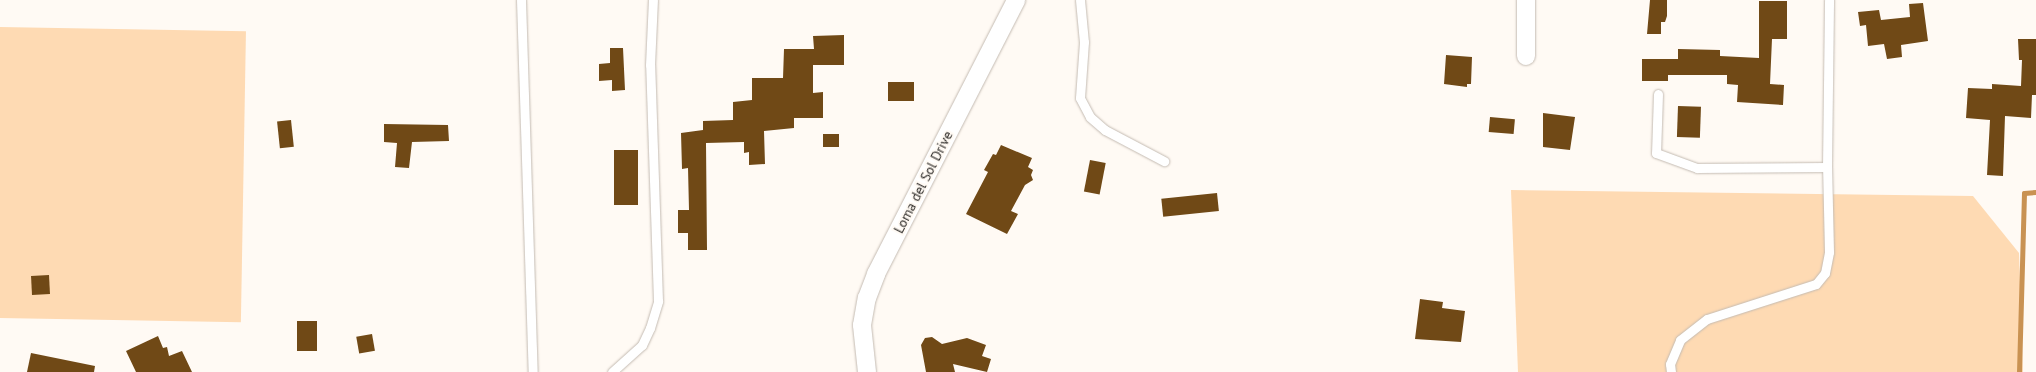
<!DOCTYPE html>
<style>
body{margin:0}
#map{position:relative;width:2036px;height:372px;overflow:hidden;background:#fffaf4;font-family:"PT Sans",sans-serif}
div>[style]{position:absolute}
[style*='--x']{left:calc(var(--x)*1px);top:calc(var(--y)*1px);width:calc(var(--w)*1px);rotate:calc(var(--a)*1deg)}
.green>*{inset:0;background:#fedab3;transform-origin:0 0}
.stream>*{height:5px;margin:-2.5px;padding:0 2.5px;transform-origin:2.5px;border-radius:2.5px;background:#c99252}
.building>*{inset:0;background:#704916;transform-origin:0 0}
.roads{filter:drop-shadow(0 0 1px #c4bbb2) drop-shadow(0 0 1px #c4bbb2)}
.lane>*{height:9px;margin:-4.5px;padding:0 4.5px;transform-origin:4.5px;border-radius:4.5px;background:#fff}
.street>*{height:18px;margin:-9px;padding:0 9px;transform-origin:9px;border-radius:9px;background:#fff}
span{translate:-50% -50%;white-space:nowrap;text-align:center;line-height:1.15;-webkit-text-stroke:4px #fffaf4;paint-order:stroke}
.street-label{font-size:14px;color:#2d2a27}
</style>
<div id="map">
<div class="green">
<i style="left:0;top:27px;width:246px;height:291px;rotate:1deg"></i>
<i style="clip-path:polygon(1511px 190px,1973px 196px,2019px 253px,2023px 372px,1518px 372px)"></i>
</div>
<div class="stream">
<i style="--x:2019;--y:372;--w:179;--a:-88.4"></i>
<i style="--x:2024;--y:193;--w:12;--a:-5"></i>
</div>
<div class="building">
<i style="clip-path:polygon(1650px 0,1667px 0,1667px 16px,1665px 22px,1661px 22px,1661px 34px,1647px 34px)"></i>
<i style="clip-path:polygon(1759px 1px,1787px 1px,1787px 39px,1772px 39px,1770px 84px,1784px 85px,1783px 105px,1737px 102px,1738px 85px,1727px 84px,1727px 75px,1668px 75px,1668px 81px,1642px 81px,1642px 59px,1678px 59px,1678px 49px,1720px 50px,1720px 56px,1759px 58px)"></i>
<i style="clip-path:polygon(1923px 3px,1928px 41px,1901px 45px,1902px 57px,1887px 59px,1884px 44px,1868px 46px,1866px 25px,1860px 26px,1858px 12px,1879px 10px,1881px 20px,1910px 17px,1909px 4px)"></i>
<i style="clip-path:polygon(844px 35px,844px 65px,813px 65px,813px 93px,823px 92px,823px 118px,794px 118px,794px 128px,764px 131px,765px 164px,749px 165px,749px 152px,744px 153px,744px 142px,706px 143px,707px 250px,688px 250px,688px 233px,678px 233px,678px 210px,689px 210px,688px 168px,682px 169px,681px 133px,703px 130px,703px 121px,733px 120px,733px 102px,752px 100px,752px 78px,783px 78px,784px 49px,814px 49px,813px 36px)"></i>
<i style="clip-path:polygon(2018px 39px,2036px 39px,2036px 95px,2032px 95px,2031px 118px,2005px 116px,2003px 176px,1987px 175px,1990px 120px,1966px 118px,1968px 88px,1992px 89px,1992px 84px,2021px 86px,2022px 60px,2019px 60px)"></i>
<i style="clip-path:polygon(610px 48px,623px 48px,625px 90px,612px 91px,612px 80px,599px 81px,599px 64px,610px 63px)"></i>
<i style="clip-path:polygon(1446px 55px,1472px 57px,1471px 84px,1467px 84px,1467px 87px,1444px 84px)"></i>
<i style="left:888px;top:82px;width:26px;height:19px"></i>
<i style="left:1678px;top:106px;width:23px;height:31px;rotate:2deg"></i>
<i style="clip-path:polygon(1543px 113px,1575px 117px,1570px 150px,1543px 147px)"></i>
<i style="left:1490px;top:117px;width:25px;height:15px;rotate:5deg"></i>
<i style="left:291px;top:120px;width:27px;height:14px;rotate:84deg"></i>
<i style="clip-path:polygon(384px 124px,448px 125px,449px 141px,412px 142px,409px 168px,395px 167px,397px 143px,384px 142px)"></i>
<i style="left:823px;top:134px;width:16px;height:13px"></i>
<i style="clip-path:polygon(1001px 145px,1032px 158px,1028px 167px,1033px 170px,1031px 175px,1033px 180px,1025px 185px,1011px 211px,1018px 214px,1007px 234px,966px 214px,988px 172px,984px 170px,993px 154px,996px 155px)"></i>
<i style="left:614px;top:150px;width:24px;height:55px"></i>
<i style="left:1090px;top:160px;width:16px;height:32px;rotate:11deg"></i>
<i style="left:1217px;top:193px;width:18px;height:56px;rotate:84deg"></i>
<i style="left:49px;top:275px;width:19px;height:18px;rotate:87deg"></i>
<i style="clip-path:polygon(1420px 299px,1443px 302px,1442px 308px,1465px 311px,1461px 342px,1415px 339px)"></i>
<i style="left:297px;top:321px;width:20px;height:30px"></i>
<i style="left:372px;top:334px;width:17px;height:16px;rotate:80deg"></i>
<i style="clip-path:polygon(158px 336px,163px 348px,167px 347px,169px 356px,182px 351px,192px 372px,136px 372px,126px 351px)"></i>
<i style="clip-path:polygon(932px 337px,942px 344px,967px 338px,986px 345px,982px 356px,991px 359px,987px 372px,953px 364px,955px 372px,926px 372px,921px 345px,925px 338px)"></i>
<i style="clip-path:polygon(31px 353px,95px 366px,94px 372px,27px 372px)"></i>
</div>
<div class="roads">
<div class="lane">
<i style="--x:521;--y:0;--w:372;--a:88.2"></i>
<i style="--x:1080;--y:0;--w:42;--a:84.6"></i>
<i style="--x:1084;--y:42;--w:56;--a:94.1"></i>
<i style="--x:1080;--y:98;--w:21;--a:62"></i>
<i style="--x:1090;--y:117;--w:20;--a:41"></i>
<i style="--x:1105;--y:130;--w:67;--a:27.7"></i>
<i style="--x:1658;--y:94;--w:59;--a:91.9"></i>
<i style="--x:1656;--y:153;--w:44;--a:20.1"></i>
<i style="--x:1697;--y:168;--w:130;--a:-0.4"></i>
<i style="--x:612;--y:372;--w:40;--a:-42"></i>
<i style="--x:642;--y:345;--w:19;--a:-65"></i>
<i style="--x:650;--y:328;--w:28;--a:-73"></i>
<i style="--x:658;--y:301;--w:236;--a:-91.9"></i>
<i style="--x:650;--y:65;--w:65;--a:-87.4"></i>
<i style="--x:1671;--y:372;--w:8;--a:-97"></i>
<i style="--x:1670;--y:364;--w:26;--a:-67"></i>
<i style="--x:1680;--y:340;--w:34;--a:-38"></i>
<i style="--x:1707;--y:319;--w:114;--a:-17.8"></i>
<i style="--x:1816;--y:284;--w:14;--a:-51"></i>
<i style="--x:1825;--y:273;--w:21;--a:-79"></i>
<i style="--x:1829;--y:252;--w:85;--a:-91.3"></i>
<i style="--x:1827;--y:167;--w:167;--a:-89.3"></i>
</div>
<div class="street">
<i style="--x:1526;--y:56;--w:56;--a:-90"></i>
<i style="--x:867;--y:372;--w:47;--a:-96.1"></i>
<i style="--x:862;--y:325;--w:27;--a:-80"></i>
<i style="--x:867;--y:298;--w:26;--a:-69"></i>
<i style="--x:876;--y:274;--w:308;--a:-62.9"></i>
</div>
</div>
<div class="street-label">
<span style="left:923px;top:182px;rotate:-63deg">Loma del Sol Drive</span>
</div>
</div>
